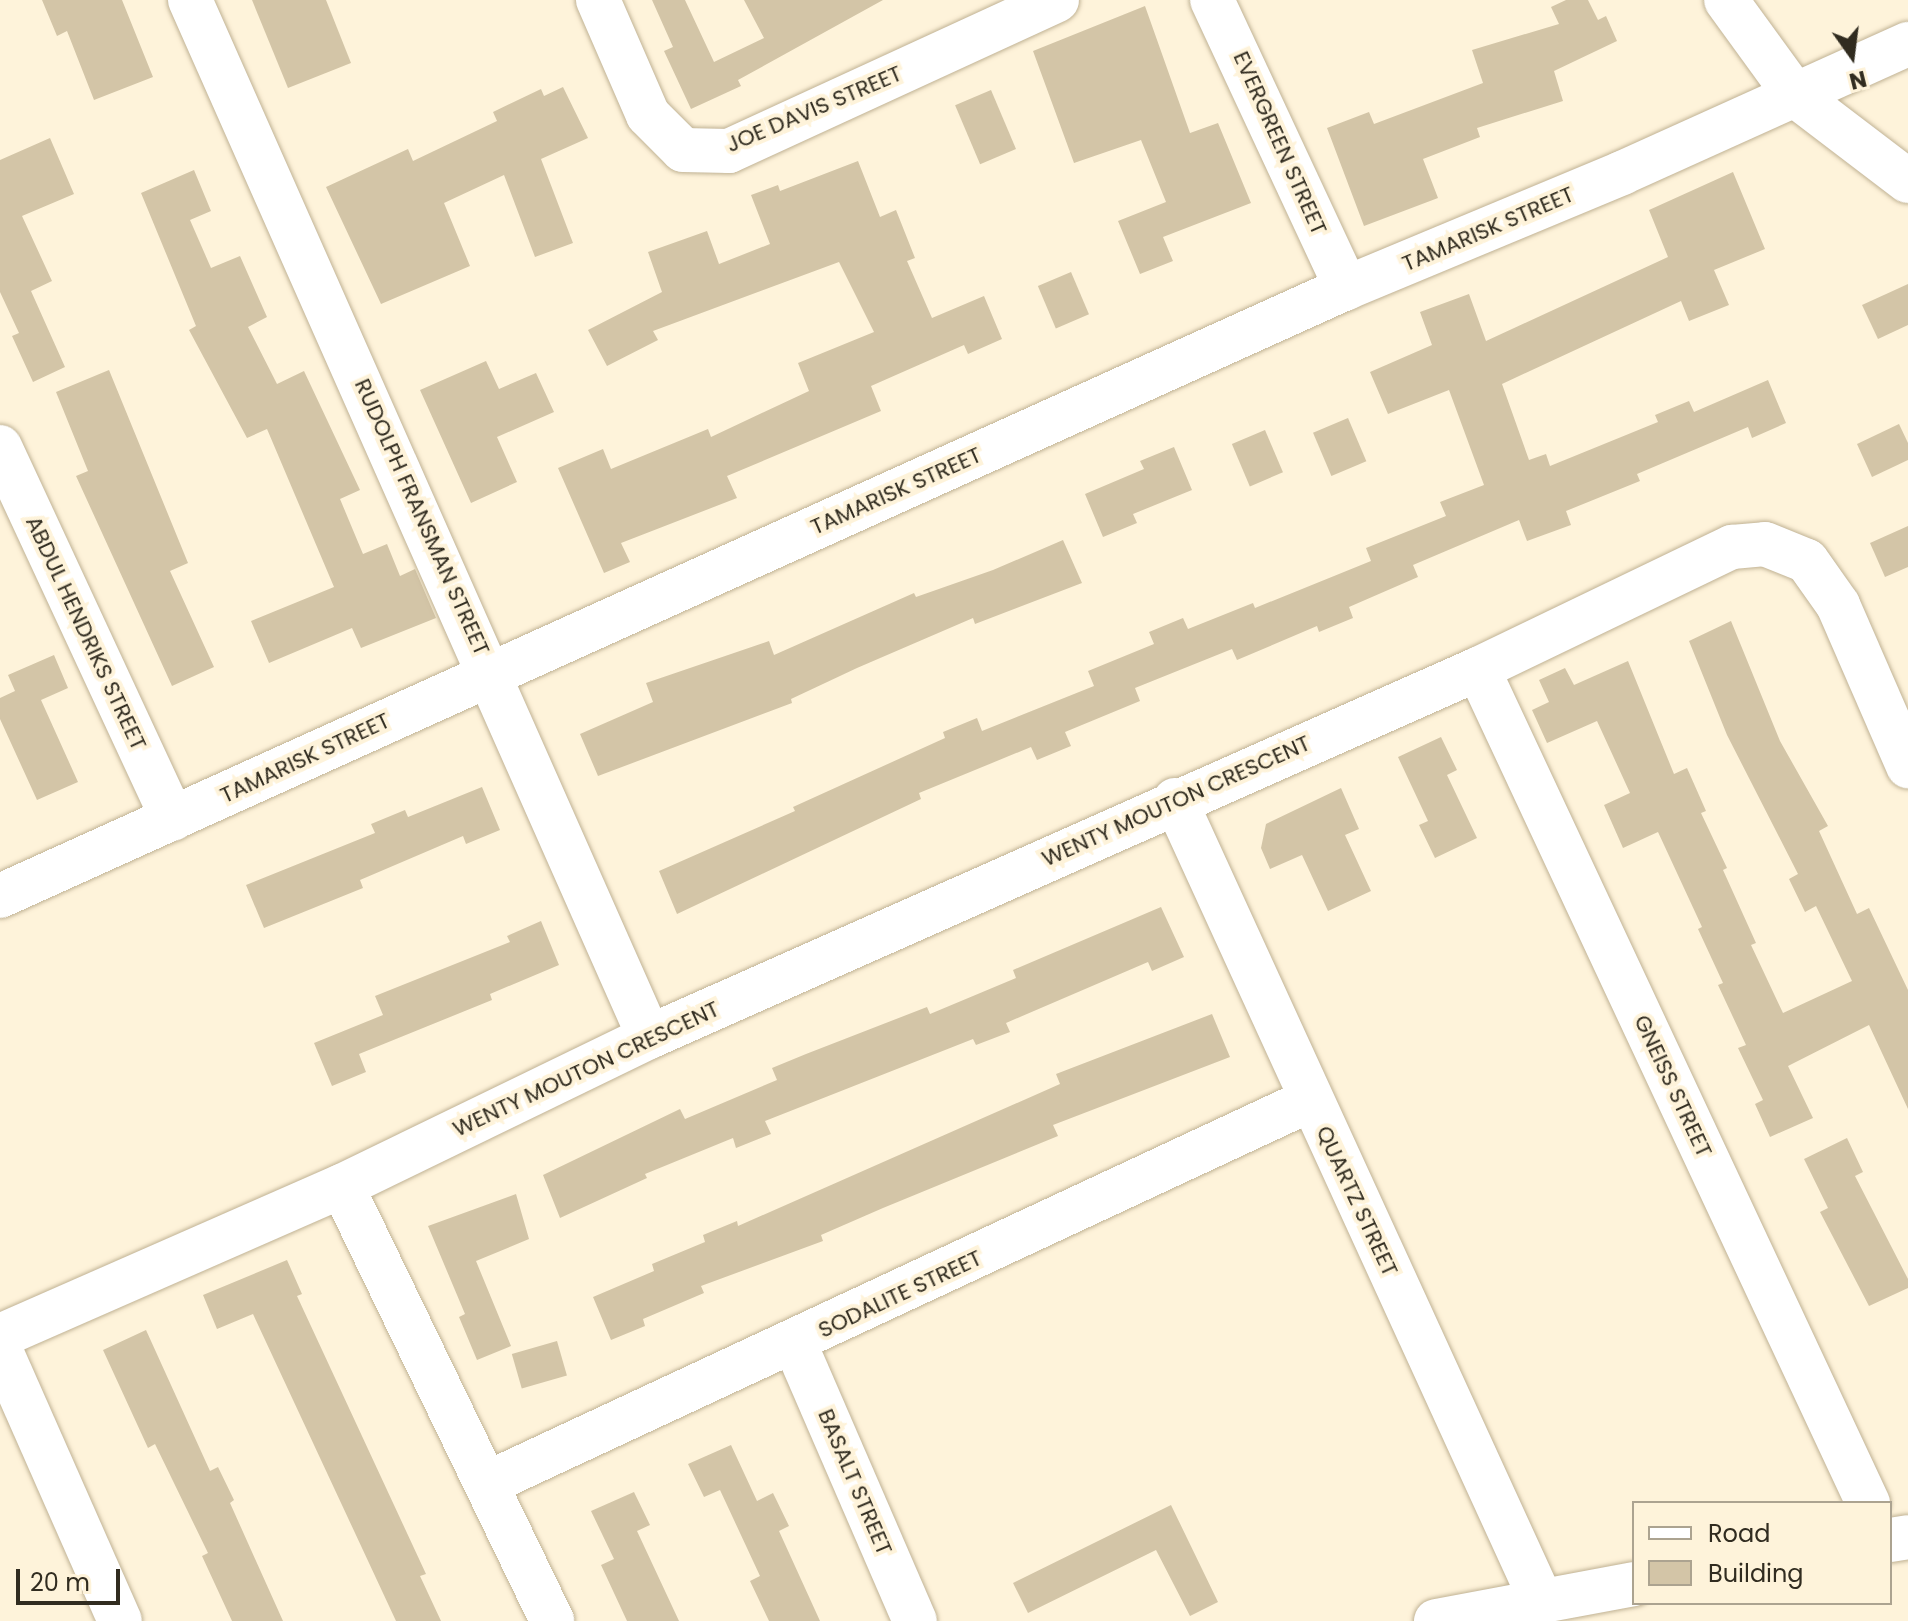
<!DOCTYPE html>
<style>
body{margin:0}
#map{position:relative;width:1908px;height:1621px;overflow:hidden;background:#fef3da;font-family:Poppins,sans-serif}
div>[style]{position:absolute}
[style*='--x']{left:calc(var(--x)*1px);top:calc(var(--y)*1px);width:calc(var(--w)*1px);rotate:calc(var(--a)*1deg)}
.building>*{inset:0;background:#d3c5a7;transform-origin:0 0}
.roads{filter:drop-shadow(0 0 2px #c0b294) drop-shadow(0 0 2px #c0b294)}
.minor>*{height:44px;margin:-22px;padding:0 22px;transform-origin:22px;border-radius:22px;background:#fff}
span{translate:-50% -50%;white-space:nowrap;text-align:center;line-height:1.15;-webkit-text-stroke:8px #fef3da;paint-order:stroke}
.street-label{font-size:22px;color:#312c20}
.legend{position:absolute;left:1632px;top:1501px;width:260px;height:104px;box-sizing:border-box;background:#fef3da;border:2px solid #aca390;margin:0;padding:10px 14px;list-style:none;font-size:24px;color:#312c20}
.legend li{display:flex;align-items:center;gap:16px;height:40px}
.legend b{width:40px;border:2px solid #aca390}
.north{position:absolute;left:1812px;top:16px;width:80px;height:80px;-webkit-text-stroke:6px #fef3da;paint-order:stroke;rotate:166deg;font-size:22px;font-weight:700;line-height:32px;text-align:center;color:#312c20}
.north::after{content:'';display:block;margin:auto;width:28px;height:36px;background:#312c20;clip-path:polygon(50% 0,100% 100%,50% 72%,0 100%)}
.scale{position:absolute;left:16px;top:1569px;width:104px;height:36px;box-sizing:border-box;border:4px solid #312c20;border-top:0;padding-left:10px;font-size:24px;line-height:28px;white-space:nowrap;color:#312c20;-webkit-text-stroke:6px #fef3da;paint-order:stroke}
</style>
<div id="map">
<div class="building">
<i style="clip-path:polygon(42px 0,122px 0,153px 77px,94px 100px,67px 31px,57px 36px)"></i>
<i style="clip-path:polygon(252px 0,326px 0,351px 63px,288px 88px)"></i>
<i style="clip-path:polygon(652px 0,685px 0,714px 62px,764px 38px,744px 0,883px 0,738px 80px,741px 86px,691px 109px,664px 51px,673px 47px)"></i>
<i style="clip-path:polygon(1566px 0,1588px 0,1598px 20px,1606px 16px,1617px 41px,1554px 71px,1563px 101px,1477px 128px,1480px 137px,1423px 159px,1438px 198px,1364px 226px,1327px 128px,1369px 112px,1374px 124px,1483px 83px,1472px 50px,1559px 24px,1551px 7px)"></i>
<i style="clip-path:polygon(1145px 6px,1190px 133px,1218px 123px,1251px 203px,1163px 237px,1173px 261px,1140px 274px,1118px 221px,1166px 202px,1141px 140px,1074px 163px,1033px 51px)"></i>
<i style="clip-path:polygon(563px 87px,588px 138px,541px 159px,573px 243px,535px 257px,504px 175px,444px 203px,470px 266px,381px 304px,326px 187px,408px 149px,413px 161px,497px 121px,493px 112px,541px 89px,544px 96px)"></i>
<i style="left:991px;top:90px;width:64px;height:39px;rotate:67deg"></i>
<i style="clip-path:polygon(50px 138px,74px 194px,22px 216px,52px 281px,31px 291px,65px 367px,33px 382px,12px 336px,19px 333px,0 292px,0 160px)"></i>
<i style="clip-path:polygon(858px 161px,880px 217px,896px 210px,915px 258px,907px 261px,932px 318px,984px 296px,1002px 339px,968px 354px,964px 345px,871px 386px,881px 411px,727px 476px,737px 498px,621px 543px,630px 562px,604px 573px,558px 468px,603px 449px,611px 469px,708px 429px,711px 437px,809px 391px,798px 363px,874px 332px,839px 262px,653px 331px,658px 340px,607px 366px,588px 330px,662px 292px,648px 252px,707px 231px,719px 264px,770px 244px,751px 195px,778px 185px,780px 191px)"></i>
<i style="clip-path:polygon(194px 170px,211px 211px,190px 220px,211px 268px,240px 256px,267px 317px,248px 327px,277px 384px,304px 371px,360px 490px,340px 499px,363px 554px,387px 544px,400px 576px,415px 569px,436px 618px,361px 648px,352px 628px,269px 663px,251px 621px,334px 587px,267px 429px,247px 438px,189px 330px,196px 326px,141px 193px)"></i>
<i style="clip-path:polygon(1733px 172px,1765px 249px,1714px 270px,1729px 305px,1689px 321px,1681px 301px,1502px 384px,1529px 460px,1546px 454px,1550px 466px,1658px 422px,1655px 415px,1689px 401px,1694px 412px,1768px 380px,1786px 423px,1752px 438px,1748px 427px,1637px 474px,1640px 481px,1566px 511px,1571px 525px,1527px 541px,1519px 520px,1413px 565px,1418px 577px,1349px 607px,1353px 618px,1319px 632px,1317px 626px,1237px 660px,1232px 649px,1135px 688px,1140px 701px,1065px 732px,1071px 746px,1037px 760px,1031px 747px,919px 793px,921px 799px,677px 914px,659px 871px,795px 811px,793px 807px,945px 738px,943px 732px,977px 718px,982px 731px,1094px 686px,1088px 671px,1154px 644px,1149px 632px,1183px 618px,1188px 629px,1253px 603px,1255px 608px,1371px 561px,1366px 548px,1446px 516px,1440px 502px,1484px 485px,1449px 390px,1388px 414px,1370px 372px,1432px 345px,1420px 312px,1469px 294px,1486px 341px,1668px 257px,1649px 210px)"></i>
<i style="left:1071px;top:272px;width:46px;height:36px;rotate:67deg"></i>
<i style="clip-path:polygon(1908px 284px,1908px 325px,1878px 339px,1862px 305px)"></i>
<i style="clip-path:polygon(486px 361px,499px 389px,536px 373px,554px 412px,497px 437px,517px 482px,471px 503px,420px 390px)"></i>
<i style="clip-path:polygon(109px 370px,188px 563px,170px 571px,214px 667px,172px 686px,76px 476px,88px 471px,56px 392px)"></i>
<i style="left:1348px;top:418px;width:47px;height:38px;rotate:67deg"></i>
<i style="clip-path:polygon(1899px 424px,1908px 443px,1908px 460px,1872px 477px,1857px 444px)"></i>
<i style="left:1265px;top:430px;width:46px;height:36px;rotate:67deg"></i>
<i style="clip-path:polygon(1174px 447px,1192px 490px,1133px 514px,1137px 523px,1103px 537px,1085px 494px,1144px 469px,1140px 461px)"></i>
<i style="clip-path:polygon(1908px 526px,1908px 567px,1885px 577px,1870px 543px)"></i>
<i style="clip-path:polygon(1063px 540px,1082px 583px,975px 624px,973px 618px,857px 668px,791px 699px,792px 703px,598px 776px,580px 734px,653px 702px,646px 683px,769px 641px,774px 655px,914px 593px,916px 597px,993px 570px)"></i>
<i style="clip-path:polygon(1731px 621px,1780px 741px,1828px 826px,1819px 831px,1857px 914px,1869px 908px,1908px 990px,1908px 1109px,1869px 1025px,1788px 1066px,1813px 1118px,1770px 1137px,1755px 1104px,1763px 1100px,1738px 1048px,1746px 1045px,1718px 985px,1723px 983px,1698px 929px,1702px 927px,1658px 832px,1623px 848px,1604px 805px,1630px 793px,1597px 721px,1547px 743px,1532px 710px,1549px 702px,1539px 680px,1565px 668px,1574px 685px,1628px 661px,1674px 774px,1687px 768px,1706px 811px,1701px 813px,1727px 868px,1723px 870px,1756px 943px,1751px 945px,1783px 1013px,1852px 981px,1816px 906px,1805px 912px,1789px 879px,1798px 874px,1727px 735px,1689px 641px)"></i>
<i style="clip-path:polygon(54px 655px,68px 688px,41px 700px,78px 782px,37px 800px,0 719px,0 698px,15px 691px,8px 675px)"></i>
<i style="clip-path:polygon(1441px 737px,1457px 770px,1447px 775px,1477px 838px,1435px 858px,1419px 825px,1428px 821px,1398px 757px)"></i>
<i style="clip-path:polygon(482px 787px,500px 830px,466px 844px,463px 836px,360px 880px,363px 888px,264px 928px,246px 885px,375px 833px,371px 824px,405px 810px,408px 817px)"></i>
<i style="clip-path:polygon(1341px 788px,1359px 829px,1345px 835px,1371px 891px,1328px 911px,1302px 855px,1270px 869px,1261px 848px,1266px 824px)"></i>
<i style="clip-path:polygon(1161px 907px,1184px 957px,1152px 971px,1148px 962px,1006px 1023px,1010px 1032px,976px 1045px,973px 1039px,765px 1121px,771px 1134px,736px 1148px,733px 1138px,645px 1174px,647px 1178px,560px 1218px,543px 1175px,680px 1109px,685px 1119px,777px 1080px,772px 1068px,806px 1054px,927px 1007px,930px 1014px,1016px 978px,1013px 970px)"></i>
<i style="clip-path:polygon(541px 921px,559px 965px,490px 994px,492px 1000px,359px 1054px,366px 1072px,332px 1086px,314px 1043px,383px 1015px,375px 996px,510px 942px,507px 936px)"></i>
<i style="clip-path:polygon(1212px 1014px,1230px 1057px,1053px 1125px,1058px 1136px,883px 1208px,821px 1235px,823px 1241px,701px 1286px,704px 1293px,643px 1319px,645px 1326px,611px 1340px,593px 1297px,654px 1271px,652px 1264px,705px 1242px,703px 1235px,737px 1221px,738px 1226px,1060px 1084px,1056px 1074px)"></i>
<i style="clip-path:polygon(1847px 1138px,1863px 1172px,1855px 1176px,1908px 1279px,1908px 1288px,1869px 1306px,1820px 1212px,1828px 1208px,1804px 1159px)"></i>
<i style="clip-path:polygon(516px 1194px,529px 1239px,476px 1261px,511px 1346px,477px 1360px,459px 1317px,465px 1314px,428px 1226px)"></i>
<i style="clip-path:polygon(287px 1260px,302px 1294px,297px 1296px,426px 1574px,420px 1576px,441px 1621px,396px 1621px,253px 1314px,217px 1329px,203px 1295px)"></i>
<i style="clip-path:polygon(146px 1330px,210px 1471px,218px 1467px,234px 1500px,230px 1503px,283px 1621px,232px 1621px,202px 1556px,208px 1553px,155px 1444px,148px 1448px,103px 1350px)"></i>
<i style="left:557px;top:1341px;width:36px;height:47px;rotate:74deg"></i>
<i style="clip-path:polygon(731px 1445px,757px 1501px,773px 1493px,789px 1526px,779px 1531px,820px 1621px,769px 1621px,750px 1581px,760px 1576px,720px 1490px,704px 1497px,688px 1464px)"></i>
<i style="clip-path:polygon(634px 1492px,650px 1525px,637px 1531px,679px 1621px,627px 1621px,601px 1565px,614px 1559px,591px 1511px)"></i>
<i style="clip-path:polygon(1171px 1505px,1218px 1602px,1190px 1616px,1156px 1550px,1028px 1613px,1013px 1583px)"></i>
</div>
<div class="roads">
<div class="minor">
<i style="--x:190;--y:0;--w:1134;--a:66.12"></i>
<i style="--x:598;--y:0;--w:125;--a:66.5"></i>
<i style="--x:648;--y:115;--w:49;--a:45"></i>
<i style="--x:683;--y:150;--w:46;--a:1.2"></i>
<i style="--x:729;--y:151;--w:361;--a:-24.7"></i>
<i style="--x:1212;--y:0;--w:318;--a:65"></i>
<i style="--x:1726;--y:0;--w:117;--a:54"></i>
<i style="--x:1795;--y:95;--w:142;--a:37.3"></i>
<i style="--x:0;--y:447;--w:410;--a:65.1"></i>
<i style="--x:1478;--y:669;--w:921;--a:64.94"></i>
<i style="--x:1175;--y:800;--w:880;--a:65.42"></i>
<i style="--x:0;--y:896;--w:1477;--a:-24.31"></i>
<i style="--x:1346;--y:288;--w:299;--a:-22.6"></i>
<i style="--x:1622;--y:173;--w:314;--a:-24.3"></i>
<i style="--x:342;--y:1186;--w:483;--a:64.2"></i>
<i style="--x:0;--y:1336;--w:373;--a:-23.7"></i>
<i style="--x:342;--y:1186;--w:341;--a:-25.9"></i>
<i style="--x:649;--y:1037;--w:907;--a:-23.94"></i>
<i style="--x:1478;--y:669;--w:282;--a:-25.7"></i>
<i style="--x:1732;--y:547;--w:33;--a:-5"></i>
<i style="--x:1765;--y:544;--w:45;--a:22"></i>
<i style="--x:1807;--y:561;--w:54;--a:54.8"></i>
<i style="--x:1838;--y:605;--w:176;--a:66.5"></i>
<i style="--x:795;--y:1344;--w:302;--a:66.6"></i>
<i style="--x:0;--y:1349;--w:297;--a:66.2"></i>
<i style="--x:488;--y:1483;--w:907;--a:-24.98"></i>
<i style="--x:1890;--y:1540;--w:18;--a:-9"></i>
<i style="--x:1436;--y:1621;--w:201;--a:-10.6"></i>
</div>
</div>
<div class="street-label">
<span style="left:814px;top:109px;rotate:-23deg">JOE DAVIS STREET</span>
<span style="left:1280px;top:143px;rotate:66deg">EVERGREEN STREET</span>
<span style="left:1488px;top:229px;rotate:-23deg">TAMARISK STREET</span>
<span style="left:896px;top:491px;rotate:-24deg">TAMARISK STREET</span>
<span style="left:422px;top:517px;rotate:66deg">RUDOLPH FRANSMAN STREET</span>
<span style="left:86px;top:633px;rotate:65deg">ABDUL HENDRIKS STREET</span>
<span style="left:305px;top:758px;rotate:-25deg">TAMARISK STREET</span>
<span style="left:1176px;top:801px;rotate:-24deg">WENTY MOUTON CRESCENT</span>
<span style="left:586px;top:1069px;rotate:-25deg">WENTY MOUTON CRESCENT</span>
<span style="left:1673px;top:1086px;rotate:65deg">GNEISS STREET</span>
<span style="left:1357px;top:1201px;rotate:65deg">QUARTZ STREET</span>
<span style="left:900px;top:1294px;rotate:-25deg">SODALITE STREET</span>
<span style="left:855px;top:1482px;rotate:67deg">BASALT STREET</span>
</div>
<ul class="legend">
<li><b style="height:10px;background:#fff"></b>Road</li>
<li><b style="height:22px;background:#d3c5a7"></b>Building</li>
</ul>
<div class="north">N</div>
<div class="scale">20 m</div>
</div>
